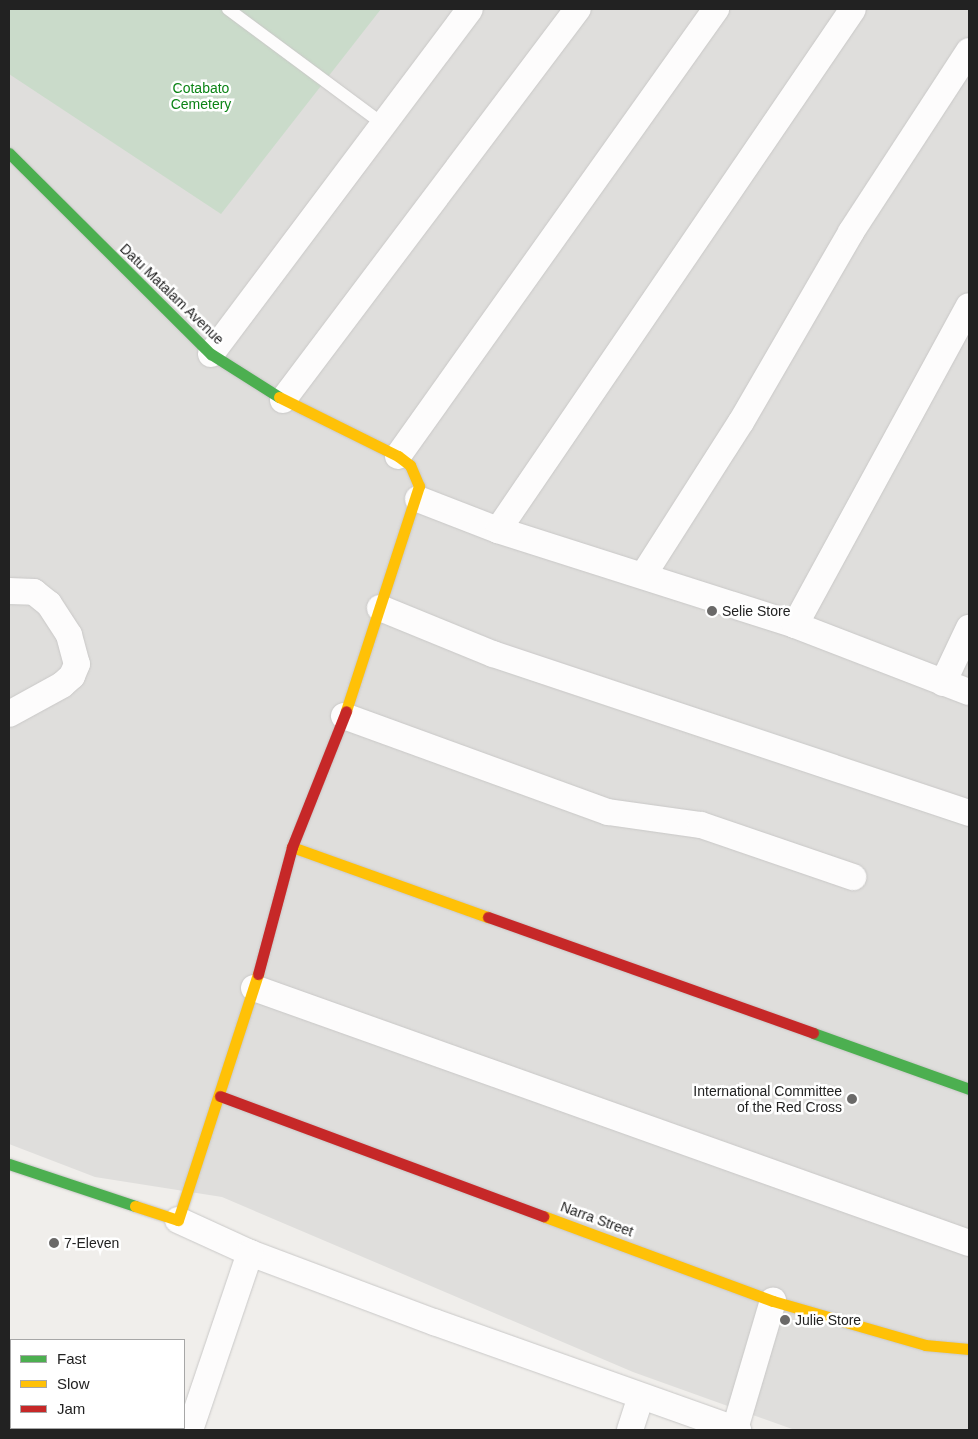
<!DOCTYPE html>
<style>
body{margin:0}
#map{position:relative;width:978px;height:1439px;overflow:hidden;background:#f0eeeb;font-family:Helvetica,sans-serif}
div>[style]{position:absolute}
[style*='--x']{left:calc(var(--x)*1px);top:calc(var(--y)*1px);width:calc(var(--w)*1px);rotate:calc(var(--a)*1deg)}
.residential>*{inset:0;background:#dfdedc}
.cemetery>*{inset:0;background:#cadbca}
.roads{filter:drop-shadow(0 0 1px #c9c8c7) drop-shadow(0 0 1px #c9c8c7)}
.lane>*{height:12px;margin:-6px;padding:0 6px;transform-origin:6px;border-radius:6px;background:#fdfcfc}
.street>*{height:26px;margin:-13px;padding:0 13px;transform-origin:13px;border-radius:13px;background:#fdfcfc}
.fast>*{height:11px;margin:-5.5px;padding:0 5.5px;transform-origin:5.5px;border-radius:5.5px;background:#4caf50}
.slow>*{height:11px;margin:-5.5px;padding:0 5.5px;transform-origin:5.5px;border-radius:5.5px;background:#ffc107}
.jam>*{height:11px;margin:-5.5px;padding:0 5.5px;transform-origin:5.5px;border-radius:5.5px;background:#c62828}
.dots>*{width:14px;height:14px;translate:-50% -50%;box-sizing:border-box;border:2px solid #fff;border-radius:50%}
span{translate:-50% -50%;white-space:nowrap;text-align:center;line-height:1.15;-webkit-text-stroke:5px #fff;paint-order:stroke}
.park-label{font-size:14px;color:#0c8416}
.street-label{font-size:14px;color:#222}
.poi-label{font-size:14px;color:#222}
.left{translate:0 -50%;text-align:left}
.right{translate:-100% -50%;text-align:right}
.frame{position:absolute;inset:0;border:10px solid #222;pointer-events:none}
.legend{position:absolute;left:10px;top:1339px;width:175px;height:90px;box-sizing:border-box;background:#fff;border:1px solid #a7a7a7;margin:0;padding:6px 9px;list-style:none;font-size:15px;color:#222}
.legend li{display:flex;align-items:center;gap:10px;height:25px}
.legend b{width:25px;border:1px solid #a7a7a7}
</style>
<div id="map">
<div class="residential">
<i style="clip-path:polygon(9px 9px,969px 9px,969px 1430px,795px 1430px,633px 1372px,222px 1197px,95px 1177px,9px 1144px)"></i>
</div>
<div class="cemetery">
<i style="clip-path:polygon(9px 9px,381px 9px,221px 214px,9px 74px)"></i>
</div>
<div class="roads">
<div class="lane">
<i style="--x:228;--y:9;--w:194;--a:36.6"></i>
</div>
<div class="street">
<i style="--x:211;--y:354;--w:431;--a:-53.1"></i>
<i style="--x:283;--y:400;--w:490;--a:-53"></i>
<i style="--x:398;--y:456;--w:549;--a:-54.57"></i>
<i style="--x:418;--y:499;--w:86;--a:21.2"></i>
<i style="--x:498;--y:530;--w:312;--a:17.7"></i>
<i style="--x:795;--y:625;--w:186;--a:21.1"></i>
<i style="--x:498;--y:530;--w:630;--a:-55.73"></i>
<i style="--x:644;--y:574;--w:180;--a:-57.5"></i>
<i style="--x:741;--y:422;--w:220;--a:-59.9"></i>
<i style="--x:851;--y:232;--w:216;--a:-56.9"></i>
<i style="--x:9;--y:591;--w:25;--a:2"></i>
<i style="--x:34;--y:592;--w:19;--a:39"></i>
<i style="--x:49;--y:604;--w:37;--a:57"></i>
<i style="--x:69;--y:635;--w:30;--a:75"></i>
<i style="--x:77;--y:664;--w:13;--a:113"></i>
<i style="--x:72;--y:676;--w:13;--a:138"></i>
<i style="--x:62;--y:685;--w:60;--a:151.3"></i>
<i style="--x:380;--y:608;--w:122;--a:22.2"></i>
<i style="--x:493;--y:654;--w:502;--a:18.47"></i>
<i style="--x:795;--y:625;--w:363;--a:-61.4"></i>
<i style="--x:943;--y:683;--w:61;--a:-64.7"></i>
<i style="--x:344;--y:716;--w:281;--a:20"></i>
<i style="--x:608;--y:812;--w:94;--a:8"></i>
<i style="--x:701;--y:825;--w:161;--a:18.9"></i>
<i style="--x:254;--y:988;--w:759;--a:19.63"></i>
<i style="--x:178;--y:1220;--w:79;--a:24.6"></i>
<i style="--x:250;--y:1253;--w:197;--a:20.6"></i>
<i style="--x:434;--y:1322;--w:323;--a:19.6"></i>
<i style="--x:735;--y:1429;--w:134;--a:-73.5"></i>
<i style="--x:190;--y:1430;--w:187;--a:-71.3"></i>
<i style="--x:630;--y:1430;--w:33;--a:-72"></i>
</div>
<div class="fast">
<i style="--x:9;--y:153;--w:285;--a:44.9"></i>
<i style="--x:211;--y:354;--w:80;--a:32.3"></i>
<i style="--x:813;--y:1033;--w:166;--a:19.7"></i>
<i style="--x:9;--y:1164;--w:133;--a:18.4"></i>
</div>
<div class="slow">
<i style="--x:279;--y:397;--w:133;--a:26.4"></i>
<i style="--x:398;--y:456;--w:15;--a:37"></i>
<i style="--x:410;--y:465;--w:23;--a:67"></i>
<i style="--x:419;--y:486;--w:237;--a:108"></i>
<i style="--x:292;--y:847;--w:208;--a:19.7"></i>
<i style="--x:135;--y:1206;--w:45;--a:18"></i>
<i style="--x:178;--y:1220;--w:259;--a:-72"></i>
<i style="--x:543;--y:1216;--w:245;--a:20.3"></i>
<i style="--x:773;--y:1301;--w:158;--a:16.1"></i>
<i style="--x:925;--y:1345;--w:44;--a:5.2"></i>
</div>
<div class="jam">
<i style="--x:488;--y:917;--w:345;--a:19.6"></i>
<i style="--x:258;--y:974;--w:131;--a:-75"></i>
<i style="--x:292;--y:847;--w:146;--a:-68.3"></i>
<i style="--x:220;--y:1096;--w:345;--a:20.4"></i>
</div>
</div>
<div class="dots">
<i style="left:712px;top:611px;background:#6a6968"></i>
<i style="left:852px;top:1099px;background:#6a6968"></i>
<i style="left:54px;top:1243px;background:#6a6968"></i>
<i style="left:785px;top:1320px;background:#6a6968"></i>
</div>
<div class="park-label">
<span style="left:201px;top:96px">Cotabato<br>Cemetery</span>
</div>
<div class="street-label">
<span style="left:172px;top:294px;rotate:44deg">Datu Matalam Avenue</span>
<span style="left:597px;top:1219px;rotate:20deg">Narra Street</span>
</div>
<div class="poi-label">
<span class="left" style="left:722px;top:611px">Selie Store</span>
<span class="right" style="left:842px;top:1099px">International Committee<br>of the Red Cross</span>
<span class="left" style="left:64px;top:1243px">7-Eleven</span>
<span class="left" style="left:795px;top:1320px">Julie Store</span>
</div>
<div class="frame"></div>
<ul class="legend">
<li><b style="height:6px;background:#4caf50"></b>Fast</li>
<li><b style="height:6px;background:#ffc107"></b>Slow</li>
<li><b style="height:6px;background:#c62828"></b>Jam</li>
</ul>
</div>
